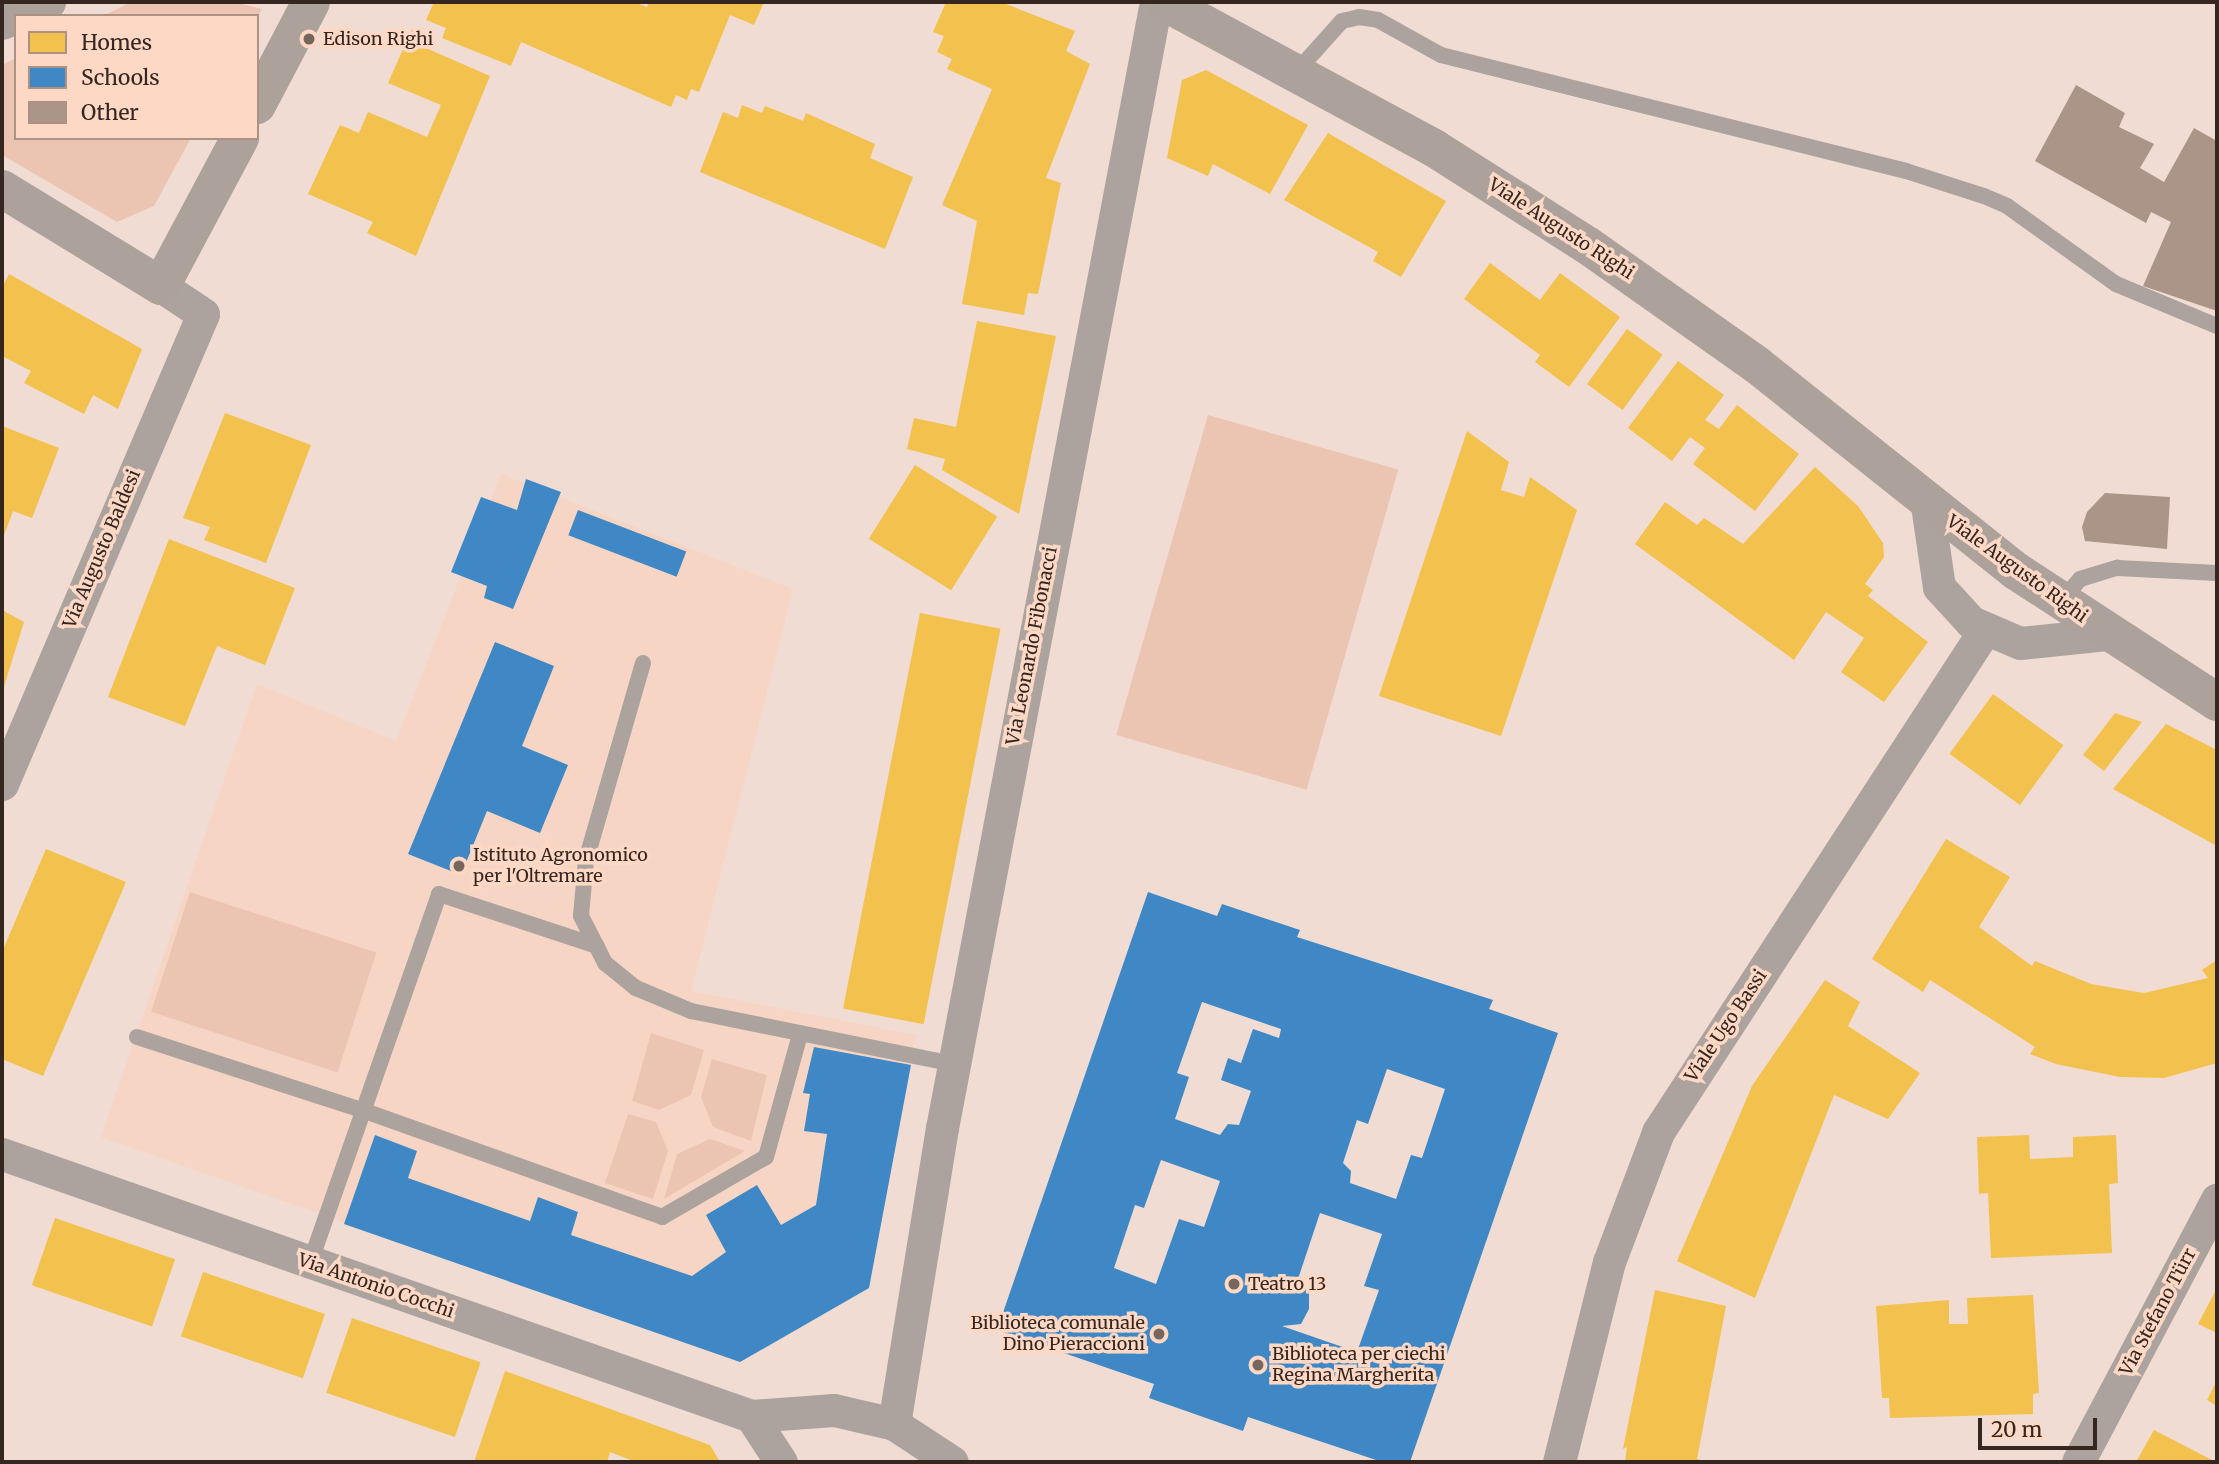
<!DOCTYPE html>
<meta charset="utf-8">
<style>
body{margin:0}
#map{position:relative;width:2219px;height:1464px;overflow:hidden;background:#f0dcd2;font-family:Merriweather,serif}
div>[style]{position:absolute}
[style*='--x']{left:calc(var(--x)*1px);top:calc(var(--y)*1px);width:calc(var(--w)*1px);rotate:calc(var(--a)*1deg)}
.built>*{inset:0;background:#f7d5c4}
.green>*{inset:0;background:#ecc5b2;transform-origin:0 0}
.homes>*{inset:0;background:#f2c14e;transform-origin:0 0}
.schools>*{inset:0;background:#3f88c5;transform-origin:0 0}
.building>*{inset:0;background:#ab9589}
.service>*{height:16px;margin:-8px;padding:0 8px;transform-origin:8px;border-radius:8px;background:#ada39e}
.minor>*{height:33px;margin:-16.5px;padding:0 16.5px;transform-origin:16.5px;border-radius:16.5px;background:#ada39e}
.secondary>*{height:38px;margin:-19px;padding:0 19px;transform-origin:19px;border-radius:19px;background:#ada19c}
.dots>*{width:19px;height:19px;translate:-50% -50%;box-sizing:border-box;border:4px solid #fdd8c5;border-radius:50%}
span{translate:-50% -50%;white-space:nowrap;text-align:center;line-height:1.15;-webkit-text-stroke:7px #fdd8c5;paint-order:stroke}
.poi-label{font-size:18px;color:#352720}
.left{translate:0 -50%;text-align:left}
.right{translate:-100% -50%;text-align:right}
.street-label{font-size:18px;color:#352720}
.frame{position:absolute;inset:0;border:4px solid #352720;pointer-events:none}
.legend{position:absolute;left:14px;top:14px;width:245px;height:126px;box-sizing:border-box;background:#fdd8c5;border:2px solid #ad9183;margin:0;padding:9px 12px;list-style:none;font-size:21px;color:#352720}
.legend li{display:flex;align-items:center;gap:14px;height:35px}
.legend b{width:35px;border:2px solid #ad9183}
.scale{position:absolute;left:1978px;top:1418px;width:119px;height:32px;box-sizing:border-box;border:4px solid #352720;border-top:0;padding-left:9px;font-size:21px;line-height:24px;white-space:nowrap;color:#352720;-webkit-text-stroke:5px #fdd8c5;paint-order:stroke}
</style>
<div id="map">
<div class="built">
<i style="clip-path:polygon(501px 474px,793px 589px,691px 991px,916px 1035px,869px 1288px,740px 1362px,101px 1137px,257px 684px,396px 741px)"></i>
</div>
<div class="green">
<i style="clip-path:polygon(131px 2px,235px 2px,262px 9px,257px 18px,103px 16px)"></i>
<i style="clip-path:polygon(16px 58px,16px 138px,191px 138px,154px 206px,117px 222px,2px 155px,2px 65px)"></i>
<i style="left:1208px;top:415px;width:198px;height:333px;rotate:16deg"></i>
<i style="left:190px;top:892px;width:196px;height:126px;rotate:18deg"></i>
<i style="clip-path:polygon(651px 1033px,704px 1050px,691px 1095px,659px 1110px,632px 1101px)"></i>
<i style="clip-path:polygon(712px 1059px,767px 1075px,751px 1141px,713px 1127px,701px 1097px)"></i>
<i style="clip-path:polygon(628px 1114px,656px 1122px,668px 1151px,653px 1199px,605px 1183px)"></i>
<i style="clip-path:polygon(710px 1139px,745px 1151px,664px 1199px,677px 1154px)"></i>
</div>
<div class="homes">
<i style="clip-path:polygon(434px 2px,635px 2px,647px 7px,649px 2px,764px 2px,754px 25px,730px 15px,699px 92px,691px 89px,687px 100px,676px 95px,671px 107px,521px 42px,511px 66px,442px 38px,446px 28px,426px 20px)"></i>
<i style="clip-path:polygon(946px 2px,1001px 2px,1075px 31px,1066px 51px,1090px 64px,1046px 178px,1061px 183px,1038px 294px,1028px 293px,1024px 315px,962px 304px,977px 221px,942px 205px,992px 89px,947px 69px,952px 59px,937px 52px,944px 36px,933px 32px)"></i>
<i style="clip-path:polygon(412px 29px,424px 32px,419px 45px,490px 76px,416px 256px,367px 233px,373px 222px,308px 194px,340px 125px,359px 133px,368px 112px,427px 137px,441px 105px,388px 83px)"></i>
<i style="clip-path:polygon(1206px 70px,1308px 125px,1270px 194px,1213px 164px,1208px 176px,1167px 158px,1182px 80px)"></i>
<i style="clip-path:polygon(742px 105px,762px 113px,765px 106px,803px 121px,806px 113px,875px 144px,870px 158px,913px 177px,885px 249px,700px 172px,723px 112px,738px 118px)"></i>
<i style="clip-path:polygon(1328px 133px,1446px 201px,1401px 277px,1373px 261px,1378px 252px,1284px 200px)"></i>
<i style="clip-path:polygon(1490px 263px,1540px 300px,1560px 273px,1620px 317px,1569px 387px,1535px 362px,1540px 355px,1464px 299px)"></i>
<i style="clip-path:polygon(9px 274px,142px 349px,118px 409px,93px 395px,84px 414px,24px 383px,31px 371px,2px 356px,2px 288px)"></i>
<i style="clip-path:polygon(977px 321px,1056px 336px,1019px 514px,942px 470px,945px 459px,907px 449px,914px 418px,956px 427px)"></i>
<i style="left:1627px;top:329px;width:44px;height:68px;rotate:36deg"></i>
<i style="clip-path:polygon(1678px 361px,1724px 395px,1705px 420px,1719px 429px,1737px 405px,1799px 454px,1755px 511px,1693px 464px,1705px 448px,1690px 437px,1672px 461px,1628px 428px)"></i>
<i style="clip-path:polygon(225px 413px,311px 445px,266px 563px,204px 540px,210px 527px,183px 518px)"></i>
<i style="clip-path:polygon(2px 426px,59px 448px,32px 518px,13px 511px,2px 541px)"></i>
<i style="clip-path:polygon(1467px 431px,1509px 462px,1501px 490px,1524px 497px,1530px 477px,1577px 510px,1501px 736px,1379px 696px)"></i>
<i style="left:915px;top:465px;width:97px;height:87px;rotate:32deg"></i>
<i style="clip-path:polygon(1815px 467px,1858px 506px,1883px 543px,1884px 557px,1865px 584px,1873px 590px,1868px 596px,1928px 642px,1884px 702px,1841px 672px,1864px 638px,1826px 612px,1794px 660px,1635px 544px,1665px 502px,1697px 525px,1704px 518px,1743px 544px)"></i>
<i style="clip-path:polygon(169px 539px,295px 588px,265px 665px,217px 646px,185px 726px,108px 697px)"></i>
<i style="clip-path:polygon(2px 610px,24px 622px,2px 693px)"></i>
<i style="left:920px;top:613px;width:82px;height:403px;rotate:11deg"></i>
<i style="left:1993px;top:694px;width:87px;height:74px;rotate:36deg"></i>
<i style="clip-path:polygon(2115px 713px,2142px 722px,2104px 771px,2083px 755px)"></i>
<i style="clip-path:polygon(2166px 724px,2217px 750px,2217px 846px,2113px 789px)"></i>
<i style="clip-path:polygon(1946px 839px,2010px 877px,1979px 927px,2032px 966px,2035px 961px,2091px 984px,2144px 993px,2208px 978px,2202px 970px,2217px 960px,2217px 1063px,2164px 1078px,2120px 1077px,2056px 1064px,2030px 1054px,2035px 1047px,1930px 980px,1923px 992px,1872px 959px)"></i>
<i style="clip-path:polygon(46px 849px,126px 882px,43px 1076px,2px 1059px,2px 952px)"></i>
<i style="clip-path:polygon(1825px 980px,1860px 1002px,1848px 1026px,1920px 1073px,1888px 1119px,1834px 1095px,1755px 1298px,1677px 1261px,1752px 1086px)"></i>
<i style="clip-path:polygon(2029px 1135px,2030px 1159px,2073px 1157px,2073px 1137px,2116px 1135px,2118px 1183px,2109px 1184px,2112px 1253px,1991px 1258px,1988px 1193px,1979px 1194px,1977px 1137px)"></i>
<i style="left:55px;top:1218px;width:127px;height:71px;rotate:19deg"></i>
<i style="left:203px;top:1272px;width:129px;height:68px;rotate:19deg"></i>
<i style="clip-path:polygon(2217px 1288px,2217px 1333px,2198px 1324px)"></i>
<i style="clip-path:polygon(1655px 1290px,1726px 1306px,1697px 1459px,1708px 1462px,1625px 1462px,1627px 1447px,1623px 1449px)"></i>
<i style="clip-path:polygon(2033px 1295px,2039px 1393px,2033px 1394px,2033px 1414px,1890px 1418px,1889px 1398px,1882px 1398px,1876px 1306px,1949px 1300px,1949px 1324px,1968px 1324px,1967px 1298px)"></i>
<i style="left:352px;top:1318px;width:136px;height:79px;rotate:19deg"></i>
<i style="clip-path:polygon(505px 1371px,710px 1445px,720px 1462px,636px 1462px,610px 1452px,607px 1462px,474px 1462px)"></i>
<i style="clip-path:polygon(2217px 1380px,2217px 1406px,2207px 1400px)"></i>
<i style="clip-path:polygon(2154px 1430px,2216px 1462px,2136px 1462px)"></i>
</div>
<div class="schools">
<i style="clip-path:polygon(526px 479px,561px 492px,513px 609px,484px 598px,487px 586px,451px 572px,481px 497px,517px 510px)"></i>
<i style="left:578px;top:510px;width:116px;height:27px;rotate:21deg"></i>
<i style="clip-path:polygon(495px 642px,554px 666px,522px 746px,568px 765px,540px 833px,487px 811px,461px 875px,408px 854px)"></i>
<i style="clip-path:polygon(evenodd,1148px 892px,1217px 916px,1222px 904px,1300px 930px,1297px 937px,1493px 1000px,1489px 1009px,1558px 1033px,1410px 1462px,1382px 1462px,1248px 1417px,1243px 1431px,1149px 1398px,1154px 1384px,997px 1330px,1148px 892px,1202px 1002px,1281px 1029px,1279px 1038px,1253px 1029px,1241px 1063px,1228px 1058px,1221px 1080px,1251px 1091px,1239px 1125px,1228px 1124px,1220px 1135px,1175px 1119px,1189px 1077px,1177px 1073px,1202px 1002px,1148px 892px,1387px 1069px,1445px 1089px,1422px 1158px,1411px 1155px,1396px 1199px,1350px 1183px,1351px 1171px,1343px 1163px,1357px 1120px,1368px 1124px,1387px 1069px,1148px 892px,1161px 1160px,1220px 1181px,1204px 1227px,1179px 1219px,1156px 1284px,1114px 1268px,1135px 1205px,1144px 1208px,1161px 1160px,1148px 892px,1320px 1213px,1382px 1234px,1364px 1286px,1379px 1290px,1357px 1352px,1282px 1326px,1301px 1324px,1309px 1309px,1309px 1293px,1299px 1276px,1320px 1213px)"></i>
<i style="clip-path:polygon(814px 1047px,911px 1065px,869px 1288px,740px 1362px,344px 1224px,375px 1135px,417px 1151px,408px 1178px,530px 1221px,538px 1197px,578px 1212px,571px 1235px,692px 1276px,726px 1252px,706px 1215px,757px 1185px,781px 1225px,816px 1205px,827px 1134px,804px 1131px,810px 1094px,803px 1093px)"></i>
</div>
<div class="building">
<i style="clip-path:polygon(2076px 85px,2125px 113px,2119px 127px,2154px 144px,2140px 168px,2164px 182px,2194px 128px,2217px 141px,2217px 311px,2143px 286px,2171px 222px,2151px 212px,2146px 223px,2035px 161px)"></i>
<i style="clip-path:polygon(2105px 493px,2170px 497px,2167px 549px,2085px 541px,2082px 527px,2087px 512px)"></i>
</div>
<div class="service">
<i style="--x:1297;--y:71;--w:67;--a:-48"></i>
<i style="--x:1342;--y:21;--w:17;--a:-13"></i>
<i style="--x:1359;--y:17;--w:19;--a:9"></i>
<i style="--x:1378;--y:20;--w:72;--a:29.1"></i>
<i style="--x:1441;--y:55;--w:479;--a:14"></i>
<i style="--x:1906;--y:171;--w:82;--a:17.8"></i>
<i style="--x:1984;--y:196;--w:25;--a:23"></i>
<i style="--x:2007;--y:206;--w:134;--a:35.6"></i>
<i style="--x:2116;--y:284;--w:109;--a:22.6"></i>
<i style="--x:2062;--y:600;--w:28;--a:-49"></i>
<i style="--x:2080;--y:579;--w:39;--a:-17"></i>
<i style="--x:2117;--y:568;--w:100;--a:2.9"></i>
<i style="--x:643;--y:663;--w:205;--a:106.1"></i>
<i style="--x:586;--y:860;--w:56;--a:95.1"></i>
<i style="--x:581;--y:916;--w:53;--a:62.9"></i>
<i style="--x:605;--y:963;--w:40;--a:39"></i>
<i style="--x:636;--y:988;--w:60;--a:22.7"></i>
<i style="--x:691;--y:1011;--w:268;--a:11.4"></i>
<i style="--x:137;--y:1037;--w:237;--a:18"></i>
<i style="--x:362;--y:1110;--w:319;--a:19.6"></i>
<i style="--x:662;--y:1217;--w:120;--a:-30"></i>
<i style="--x:766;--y:1157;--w:128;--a:-74.5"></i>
<i style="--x:310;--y:1263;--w:391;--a:-70.7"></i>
<i style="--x:439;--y:894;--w:166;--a:18.2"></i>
</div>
<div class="minor">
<i style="--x:1927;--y:505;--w:83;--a:81.7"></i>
<i style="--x:1939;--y:587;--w:47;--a:47.6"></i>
<i style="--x:1971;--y:622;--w:53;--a:23.2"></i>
<i style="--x:2020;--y:643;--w:87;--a:-5.9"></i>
<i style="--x:2;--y:784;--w:511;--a:-66.85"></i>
<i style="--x:203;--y:314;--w:50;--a:-146.3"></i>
<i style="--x:2;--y:1154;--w:794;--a:19.28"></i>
<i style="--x:751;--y:1416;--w:83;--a:-4.1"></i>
<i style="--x:834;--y:1410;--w:62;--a:13.1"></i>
<i style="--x:894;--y:1424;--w:69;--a:33.2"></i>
<i style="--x:751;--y:1416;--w:55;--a:56.9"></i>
<i style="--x:894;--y:1424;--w:300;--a:-80.8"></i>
<i style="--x:942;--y:1128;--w:1146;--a:-79.24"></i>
<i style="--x:1559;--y:1462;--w:206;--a:-76"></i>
<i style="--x:1609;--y:1262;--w:139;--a:-69.3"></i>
<i style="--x:1658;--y:1132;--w:598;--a:-56.95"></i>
<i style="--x:2078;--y:1462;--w:297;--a:-62.1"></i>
</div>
<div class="secondary">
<i style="--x:1164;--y:2;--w:307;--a:28.4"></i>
<i style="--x:1434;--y:148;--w:181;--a:32.4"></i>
<i style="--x:1587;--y:245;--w:208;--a:35.2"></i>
<i style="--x:1757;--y:365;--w:331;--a:38.5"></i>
<i style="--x:2016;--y:571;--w:240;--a:33.1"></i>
<i style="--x:2;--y:21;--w:49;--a:-22.9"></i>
<i style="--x:257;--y:105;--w:116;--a:-62.3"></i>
<i style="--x:2;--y:189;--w:186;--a:31.4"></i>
<i style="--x:161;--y:286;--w:168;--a:-61.9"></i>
</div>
<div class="dots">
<i style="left:309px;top:39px;background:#76665e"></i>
<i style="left:459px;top:866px;background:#76665e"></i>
<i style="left:1234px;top:1284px;background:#76665e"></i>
<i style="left:1159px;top:1334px;background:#76665e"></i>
<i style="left:1258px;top:1365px;background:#76665e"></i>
</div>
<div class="poi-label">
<span class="left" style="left:323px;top:39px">Edison Righi</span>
<span class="left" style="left:473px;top:866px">Istituto Agronomico<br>per l'Oltremare</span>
<span class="left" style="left:1248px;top:1284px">Teatro 13</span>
<span class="right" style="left:1145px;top:1334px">Biblioteca comunale<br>Dino Pieraccioni</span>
<span class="left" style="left:1272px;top:1365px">Biblioteca per ciechi<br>Regina Margherita</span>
</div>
<div class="street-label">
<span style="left:1561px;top:229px;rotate:33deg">Viale Augusto Righi</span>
<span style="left:102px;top:549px;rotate:-67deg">Via Augusto Baldesi</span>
<span style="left:2017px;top:569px;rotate:36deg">Viale Augusto Righi</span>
<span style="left:1032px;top:646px;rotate:-79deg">Via Leonardo Fibonacci</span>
<span style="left:1726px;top:1026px;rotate:-56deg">Viale Ugo Bassi</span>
<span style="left:376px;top:1286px;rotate:19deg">Via Antonio Cocchi</span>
<span style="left:2158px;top:1312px;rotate:-62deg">Via Stefano Türr</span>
</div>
<div class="frame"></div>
<ul class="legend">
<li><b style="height:19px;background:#f2c14e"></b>Homes</li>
<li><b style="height:19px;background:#3f88c5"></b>Schools</li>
<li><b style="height:19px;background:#ab9589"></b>Other</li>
</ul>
<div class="scale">20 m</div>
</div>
